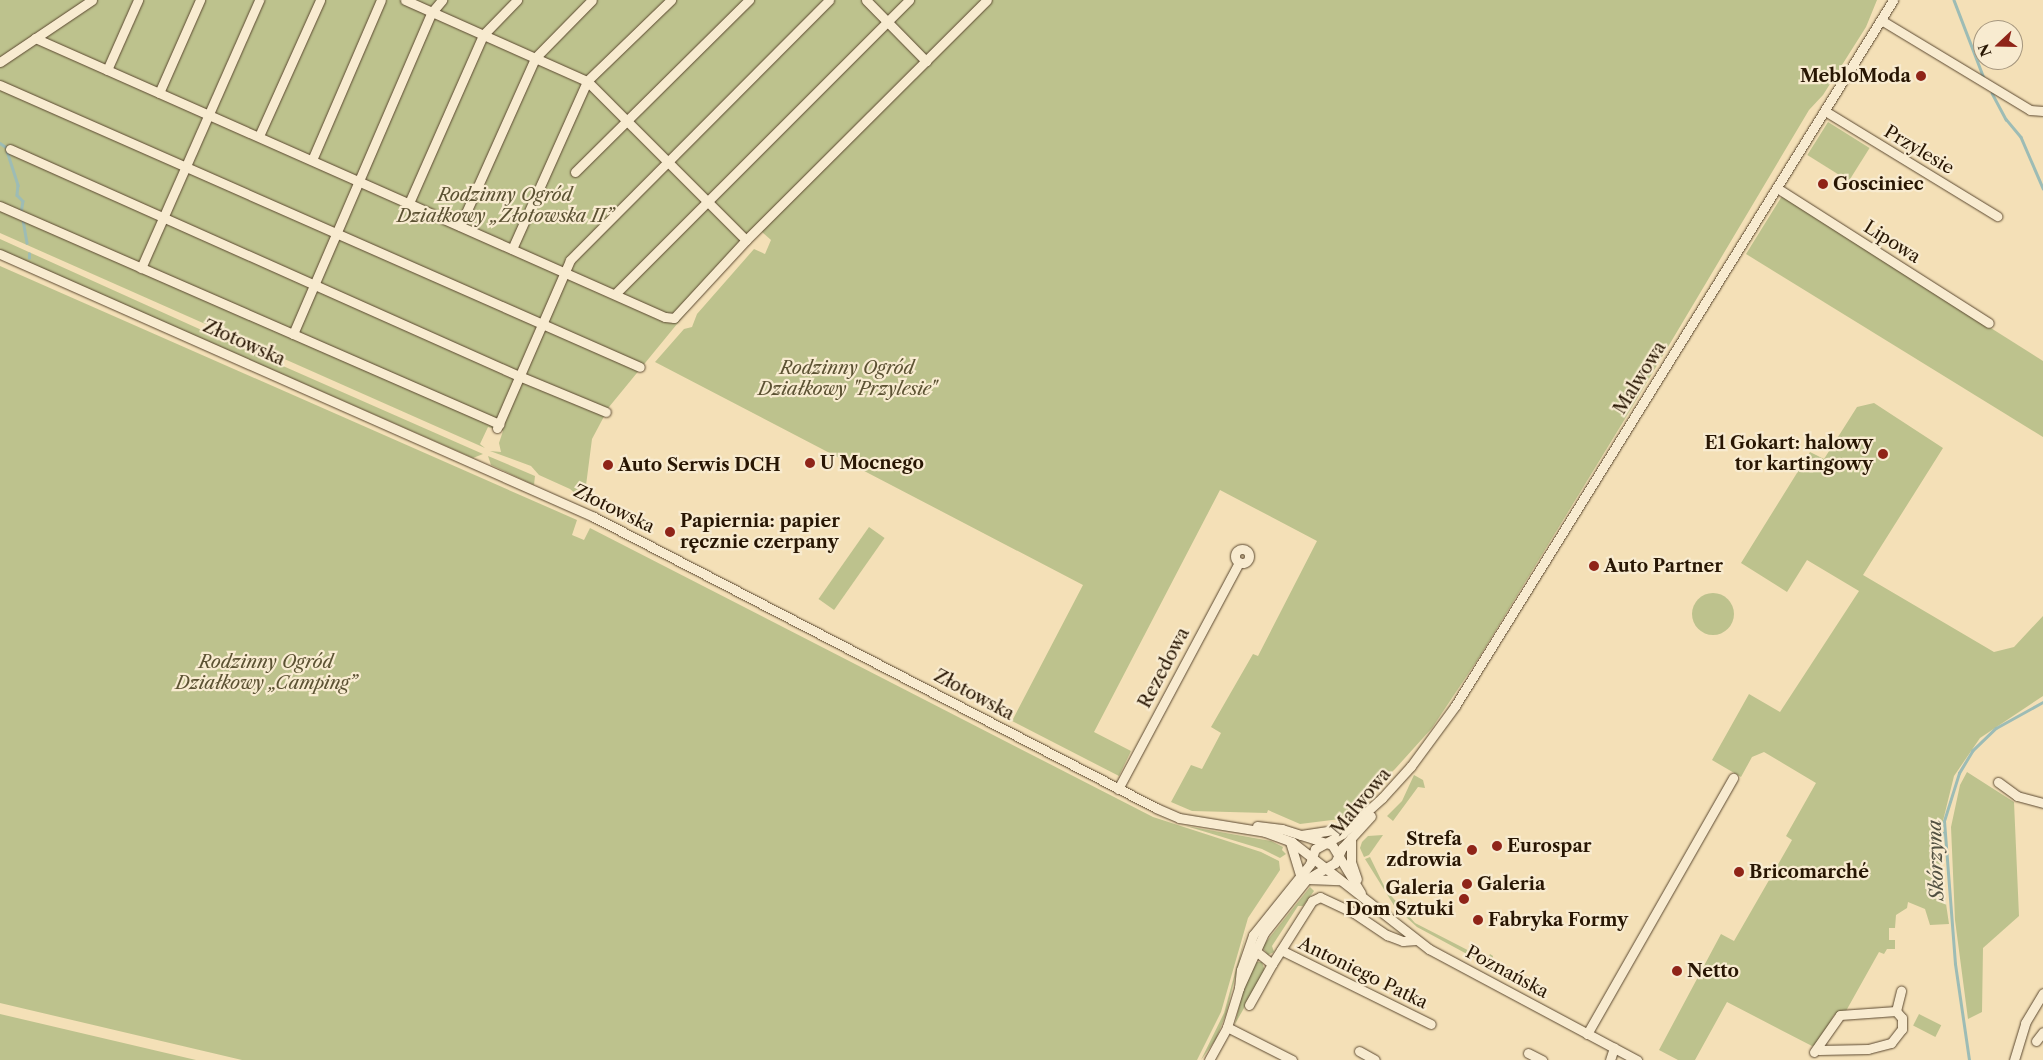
<!DOCTYPE html>
<meta charset="utf-8">
<style>
body{margin:0}
#map{position:relative;width:2043px;height:1060px;overflow:hidden;background:#f4e0b7;font-family:"Libre Caslon Text",serif}
div>[style]{position:absolute}
[style*='--x']{left:calc(var(--x)*1px);top:calc(var(--y)*1px);width:calc(var(--w)*1px);rotate:calc(var(--a)*1deg)}
.green>*{inset:0;background:#bdc28d;transform-origin:0 0}
.round{border-radius:50%}
.stream>*{height:2.5px;margin:-1.25px;padding:0 1.25px;transform-origin:1.25px;border-radius:1.25px;background:#9dbcb5}
.roads{filter:drop-shadow(0 0 1px #5b4830) drop-shadow(0 0 1px #5b4830)}
.minor>*{height:9px;margin:-4.5px;padding:0 4.5px;transform-origin:4.5px;border-radius:4.5px;background:#f8ebd0}
.minor>.ring{margin:-4.5px;padding:0;box-sizing:content-box;background:none;border:9px solid #f8ebd0;border-radius:50%}
.dots>*{width:14px;height:14px;translate:-50% -50%;box-sizing:border-box;border:2px solid #f8ebd0;border-radius:50%}
span{translate:-50% -50%;white-space:nowrap;text-align:center;line-height:1.15;-webkit-text-stroke:4.5px #f8ebd0;paint-order:stroke}
.poi-label{font-size:18px;color:#281603;font-weight:700}
.right{translate:-100% -50%;text-align:right}
.left{translate:0 -50%;text-align:left}
.street-label{font-size:18px;color:#281603}
.park-label{font-size:18px;color:#5c5233;font-style:italic}
.water-label{font-size:19px;color:#515041;font-style:italic}
.north{position:absolute;left:1973px;top:20px;width:50px;height:50px;box-sizing:border-box;background:#f8ebd0;border:1px solid #a5967e;border-radius:50%;rotate:249deg;font-size:14px;font-weight:700;line-height:20px;text-align:center;color:#281603}
.north::after{content:'';display:block;margin:auto;width:18px;height:22px;background:#8f2418;clip-path:polygon(50% 0,100% 100%,50% 72%,0 100%)}
</style>
<div id="map">
<div class="green">
<i style="clip-path:polygon(0 0,1877px 0,1866px 27px,1823px 95px,1809px 110px,1631px 409px,1480px 656px,1432px 728px,1395px 769px,1356px 807px,1357px 799px,1340px 819px,1300px 824px,1268px 810px,1267px 813px,1192px 811px,1171px 802px,1191px 765px,1202px 769px,1221px 733px,1211px 727px,1253px 654px,1258px 656px,1317px 541px,1220px 490px,1094px 732px,1131px 751px,1119px 776px,1012px 721px,1083px 585px,655px 362px,684px 329px,692px 327px,697px 314px,754px 249px,765px 254px,771px 240px,761px 231px,691px 307px,609px 407px,592px 439px,584px 501px,570px 489px,539px 475px,531px 466px,490px 451px,501px 452px,499px 443px,503px 431px,488px 427px,480px 444px,485px 448px,0 233px)"></i>
<i style="left:1828px;top:122px;width:49px;height:39px;rotate:32deg"></i>
<i style="clip-path:polygon(1782px 196px,2043px 361px,2043px 437px,1746px 254px)"></i>
<i style="clip-path:polygon(0 239px,206px 332px,483px 454px,473px 458px,0 250px)"></i>
<i style="clip-path:polygon(0 266px,577px 520px,572px 535px,584px 540px,590px 528px,1153px 817px,1261px 852px,1279px 861px,1280px 870px,1248px 918px,1221px 1012px,1197px 1060px,242px 1060px,0 1003px)"></i>
<i style="clip-path:polygon(1874px 403px,1943px 448px,1863px 575px,1994px 652px,2014px 647px,2043px 616px,2043px 696px,1980px 738px,1954px 776px,1940px 833px,1930px 849px,1940px 863px,1949px 924px,1930px 925px,1925px 909px,1908px 902px,1907px 908px,1896px 915px,1895px 928px,1889px 928px,1889px 940px,1895px 940px,1895px 949px,1887px 949px,1884px 954px,1879px 952px,1846px 1011px,1834px 1015px,1818px 1044px,1812px 1046px,1727px 1002px,1695px 1060px,1678px 1060px,1659px 1050px,1721px 934px,1734px 941px,1792px 840px,1786px 836px,1816px 783px,1764px 752px,1752px 757px,1741px 777px,1712px 760px,1749px 694px,1780px 712px,1859px 591px,1807px 560px,1787px 592px,1741px 563px,1810px 452px,1824px 459px,1857px 407px)"></i>
<i style="clip-path:polygon(488px 456px,535px 476px,534px 485px,491px 465px)"></i>
<i style="left:869px;top:527px;width:19px;height:88px;rotate:35deg"></i>
<i class="round" style="left:1692px;top:593px;width:42px;height:42px"></i>
<i style="clip-path:polygon(1967px 772px,2014px 802px,2019px 916px,1983px 948px,1982px 1012px,1968px 1019px,1955px 920px,1951px 827px,1960px 785px)"></i>
<i style="clip-path:polygon(1414px 775px,1423px 780px,1425px 788px,1418px 787px,1393px 821px,1387px 816px,1402px 801px)"></i>
<i style="clip-path:polygon(1186px 826px,1271px 841px,1283px 847px,1282px 850px,1286px 854px,1280px 858px,1262px 849px)"></i>
<i style="clip-path:polygon(1383px 835px,1369px 855px,1364px 857px,1360px 848px,1362px 842px,1368px 836px)"></i>
<i style="clip-path:polygon(1370px 857px,1386px 890px,1415px 923px,1487px 960px,1490px 954px,1493px 956px,1491px 967px,1417px 927px,1395px 907px,1365px 859px)"></i>
<i style="clip-path:polygon(1310px 887px,1314px 891px,1303px 906px,1298px 906px,1272px 946px,1274px 952px,1268px 955px,1262px 947px)"></i>
<i style="clip-path:polygon(1247px 929px,1226px 1014px,1216px 1039px,1201px 1060px,1224px 1013px)"></i>
<i style="clip-path:polygon(1255px 962px,1262px 962px,1265px 971px,1235px 1024px,1244px 985px)"></i>
<i style="clip-path:polygon(0 1014px,196px 1060px,0 1060px)"></i>
<i style="left:1919px;top:1014px;width:25px;height:13px;rotate:27deg"></i>
</div>
<div class="stream">
<i style="--x:1954;--y:0;--w:84;--a:69"></i>
<i style="--x:1992;--y:93;--w:30;--a:62"></i>
<i style="--x:2006;--y:119;--w:23;--a:50"></i>
<i style="--x:2021;--y:137;--w:56;--a:66.7"></i>
<i style="--x:0;--y:143;--w:7;--a:34"></i>
<i style="--x:7;--y:151;--w:36;--a:72"></i>
<i style="--x:18;--y:185;--w:10;--a:96"></i>
<i style="--x:17;--y:195;--w:8;--a:45"></i>
<i style="--x:23;--y:201;--w:12;--a:99"></i>
<i style="--x:23;--y:220;--w:23;--a:80"></i>
<i style="--x:29;--y:258;--w:4;--a:-90"></i>
<i style="--x:1934;--y:849;--w:18;--a:-61"></i>
<i style="--x:1969;--y:1060;--w:97;--a:-98.3"></i>
<i style="--x:1955;--y:964;--w:143;--a:-94.4"></i>
<i style="--x:1944;--y:821;--w:50;--a:-72.6"></i>
<i style="--x:1959;--y:773;--w:26;--a:-59"></i>
<i style="--x:1972;--y:751;--w:33;--a:-44"></i>
<i style="--x:1996;--y:728;--w:54;--a:-29"></i>
</div>
<div class="roads">
<div class="minor">
<i style="--x:405;--y:0;--w:199;--a:24"></i>
<i style="--x:587;--y:81;--w:225;--a:45"></i>
<i style="--x:866;--y:0;--w:86;--a:45.5"></i>
<i style="--x:1881;--y:20;--w:174;--a:31.1"></i>
<i style="--x:2030;--y:110;--w:13;--a:4"></i>
<i style="--x:35;--y:38;--w:689;--a:23.89"></i>
<i style="--x:665;--y:317;--w:9;--a:6"></i>
<i style="--x:674;--y:318;--w:106;--a:-47.3"></i>
<i style="--x:746;--y:240;--w:340;--a:-44.9"></i>
<i style="--x:0;--y:62;--w:111;--a:-34"></i>
<i style="--x:107;--y:70;--w:77;--a:-66.1"></i>
<i style="--x:0;--y:85;--w:699;--a:23.78"></i>
<i style="--x:159;--y:93;--w:102;--a:-66.2"></i>
<i style="--x:1825;--y:111;--w:202;--a:31.4"></i>
<i style="--x:259;--y:136;--w:149;--a:-65.8"></i>
<i style="--x:10;--y:149;--w:557;--a:24.04"></i>
<i style="--x:519;--y:376;--w:94;--a:22.5"></i>
<i style="--x:312;--y:160;--w:174;--a:-66.7"></i>
<i style="--x:575;--y:172;--w:245;--a:-44.7"></i>
<i style="--x:1777;--y:188;--w:251;--a:32.5"></i>
<i style="--x:409;--y:203;--w:184;--a:-66.2"></i>
<i style="--x:483;--y:35;--w:49;--a:-45.8"></i>
<i style="--x:0;--y:206;--w:545;--a:23.6"></i>
<i style="--x:460;--y:226;--w:184;--a:-65.9"></i>
<i style="--x:535;--y:58;--w:81;--a:-45.5"></i>
<i style="--x:512;--y:249;--w:184;--a:-65.9"></i>
<i style="--x:587;--y:81;--w:117;--a:-44"></i>
<i style="--x:0;--y:254;--w:650;--a:23.88"></i>
<i style="--x:594;--y:517;--w:633;--a:27.37"></i>
<i style="--x:1156;--y:808;--w:25;--a:23"></i>
<i style="--x:1179;--y:818;--w:87;--a:9.2"></i>
<i style="--x:1265;--y:832;--w:29;--a:20"></i>
<i style="--x:1292;--y:842;--w:174;--a:38"></i>
<i style="--x:1429;--y:949;--w:236;--a:28.1"></i>
<i style="--x:141;--y:268;--w:293;--a:-66.2"></i>
<i style="--x:615;--y:294;--w:416;--a:-45"></i>
<i style="--x:293;--y:334;--w:351;--a:-66.7"></i>
<i style="--x:432;--y:12;--w:16;--a:-50"></i>
<i style="--x:497;--y:428;--w:183;--a:-66.5"></i>
<i style="--x:570;--y:260;--w:367;--a:-45.1"></i>
<i class="ring" style="left:1235px;top:549px;width:5px;height:5px"></i>
<i style="--x:1998;--y:782;--w:24;--a:36"></i>
<i style="--x:2017;--y:796;--w:27;--a:15"></i>
<i style="--x:1118;--y:789;--w:257;--a:-61.9"></i>
<i style="--x:1257;--y:826;--w:25;--a:7"></i>
<i style="--x:1282;--y:829;--w:52;--a:17.7"></i>
<i style="--x:1332;--y:845;--w:56;--a:58.9"></i>
<i style="--x:1301;--y:835;--w:47;--a:-8.7"></i>
<i style="--x:1351;--y:838;--w:24;--a:90"></i>
<i style="--x:1351;--y:862;--w:18;--a:71"></i>
<i style="--x:1290;--y:842;--w:34;--a:73"></i>
<i style="--x:1307;--y:879;--w:33;--a:2"></i>
<i style="--x:1281;--y:950;--w:167;--a:26.3"></i>
<i style="--x:1272;--y:964;--w:75;--a:-57.6"></i>
<i style="--x:1312;--y:901;--w:9;--a:-27"></i>
<i style="--x:1320;--y:897;--w:38;--a:25"></i>
<i style="--x:1354;--y:913;--w:40;--a:34"></i>
<i style="--x:1387;--y:935;--w:17;--a:21"></i>
<i style="--x:1403;--y:941;--w:13;--a:-4"></i>
<i style="--x:1239;--y:988;--w:18;--a:-84"></i>
<i style="--x:1241;--y:970;--w:37;--a:-71"></i>
<i style="--x:1253;--y:935;--w:91;--a:-51.2"></i>
<i style="--x:1310;--y:864;--w:16;--a:-72"></i>
<i style="--x:1315;--y:849;--w:31;--a:-29"></i>
<i style="--x:1342;--y:834;--w:54;--a:-42"></i>
<i style="--x:1382;--y:798;--w:43;--a:-47.8"></i>
<i style="--x:1411;--y:766;--w:74;--a:-53.7"></i>
<i style="--x:1455;--y:706;--w:831;--a:-58.18"></i>
<i style="--x:1249;--y:1005;--w:47;--a:-60.7"></i>
<i style="--x:1272;--y:964;--w:26;--a:-141"></i>
<i style="--x:1227;--y:1027;--w:73;--a:26.9"></i>
<i style="--x:1587;--y:1034;--w:295;--a:-60.3"></i>
<i style="--x:2036;--y:1041;--w:11;--a:-52"></i>
<i style="--x:1819;--y:1050;--w:49;--a:-1.2"></i>
<i style="--x:1868;--y:1049;--w:24;--a:-15"></i>
<i style="--x:1891;--y:1043;--w:18;--a:-52"></i>
<i style="--x:1902;--y:1029;--w:11;--a:-90"></i>
<i style="--x:1902;--y:1018;--w:9;--a:-131"></i>
<i style="--x:1359;--y:1051;--w:18;--a:29"></i>
<i style="--x:1814;--y:1052;--w:45;--a:-54.9"></i>
<i style="--x:1840;--y:1015;--w:56;--a:-4.1"></i>
<i style="--x:1896;--y:1011;--w:21;--a:-76"></i>
<i style="--x:1528;--y:1053;--w:16;--a:27"></i>
<i style="--x:1209;--y:1060;--w:38;--a:-61"></i>
<i style="--x:1227;--y:1027;--w:41;--a:-72.9"></i>
<i style="--x:1239;--y:988;--w:60;--a:-65.6"></i>
<i style="--x:1264;--y:933;--w:69;--a:-51.5"></i>
<i style="--x:1307;--y:879;--w:32;--a:-30"></i>
<i style="--x:1335;--y:863;--w:17;--a:-65"></i>
<i style="--x:1342;--y:848;--w:43;--a:-47.8"></i>
<i style="--x:1610;--y:1060;--w:13;--a:-72"></i>
<i style="--x:2014;--y:1060;--w:39;--a:-73"></i>
<i style="--x:2025;--y:1023;--w:35;--a:-59"></i>
</div>
</div>
<div class="dots">
<i style="left:1921px;top:76px;background:#8f2418"></i>
<i style="left:1823px;top:184px;background:#8f2418"></i>
<i style="left:1883px;top:454px;background:#8f2418"></i>
<i style="left:810px;top:463px;background:#8f2418"></i>
<i style="left:608px;top:465px;background:#8f2418"></i>
<i style="left:670px;top:532px;background:#8f2418"></i>
<i style="left:1594px;top:566px;background:#8f2418"></i>
<i style="left:1497px;top:846px;background:#8f2418"></i>
<i style="left:1472px;top:850px;background:#8f2418"></i>
<i style="left:1739px;top:872px;background:#8f2418"></i>
<i style="left:1467px;top:884px;background:#8f2418"></i>
<i style="left:1464px;top:899px;background:#8f2418"></i>
<i style="left:1478px;top:920px;background:#8f2418"></i>
<i style="left:1677px;top:971px;background:#8f2418"></i>
</div>
<div class="poi-label">
<span class="right" style="left:1911px;top:76px">MebloModa</span>
<span class="left" style="left:1833px;top:184px">Gosciniec</span>
<span class="right" style="left:1873px;top:454px">E1 Gokart: halowy<br>tor kartingowy</span>
<span class="left" style="left:820px;top:463px">U Mocnego</span>
<span class="left" style="left:618px;top:465px">Auto Serwis DCH</span>
<span class="left" style="left:680px;top:532px">Papiernia: papier<br>ręcznie czerpany</span>
<span class="left" style="left:1604px;top:566px">Auto Partner</span>
<span class="right" style="left:1462px;top:850px">Strefa<br>zdrowia</span>
<span class="left" style="left:1507px;top:846px">Eurospar</span>
<span class="left" style="left:1749px;top:872px">Bricomarché</span>
<span class="left" style="left:1477px;top:884px">Galeria</span>
<span class="right" style="left:1454px;top:899px">Galeria<br>Dom Sztuki</span>
<span class="left" style="left:1488px;top:920px">Fabryka Formy</span>
<span class="left" style="left:1687px;top:971px">Netto</span>
</div>
<div class="street-label">
<span style="left:1919px;top:150px;rotate:31deg">Przylesie</span>
<span style="left:1892px;top:242px;rotate:32deg">Lipowa</span>
<span style="left:244px;top:343px;rotate:24deg">Złotowska</span>
<span style="left:1640px;top:378px;rotate:-58deg">Malwowa</span>
<span style="left:614px;top:509px;rotate:26deg">Złotowska</span>
<span style="left:1164px;top:668px;rotate:-62deg">Rezedowa</span>
<span style="left:974px;top:695px;rotate:28deg">Złotowska</span>
<span style="left:1361px;top:802px;rotate:-50deg">Malwowa</span>
<span style="left:1507px;top:972px;rotate:28deg">Poznańska</span>
<span style="left:1363px;top:973px;rotate:26deg">Antoniego Patka</span>
</div>
<div class="park-label">
<span style="left:505px;top:206px">Rodzinny Ogród<br>Działkowy „Złotowska II”</span>
<span style="left:847px;top:379px">Rodzinny Ogród<br>Działkowy "Przylesie"</span>
<span style="left:266px;top:673px">Rodzinny Ogród<br>Działkowy „Camping”</span>
</div>
<div class="water-label">
<span style="left:1936px;top:860px;rotate:-92deg">Skórzyna</span>
</div>
<div class="north">N</div>
</div>
